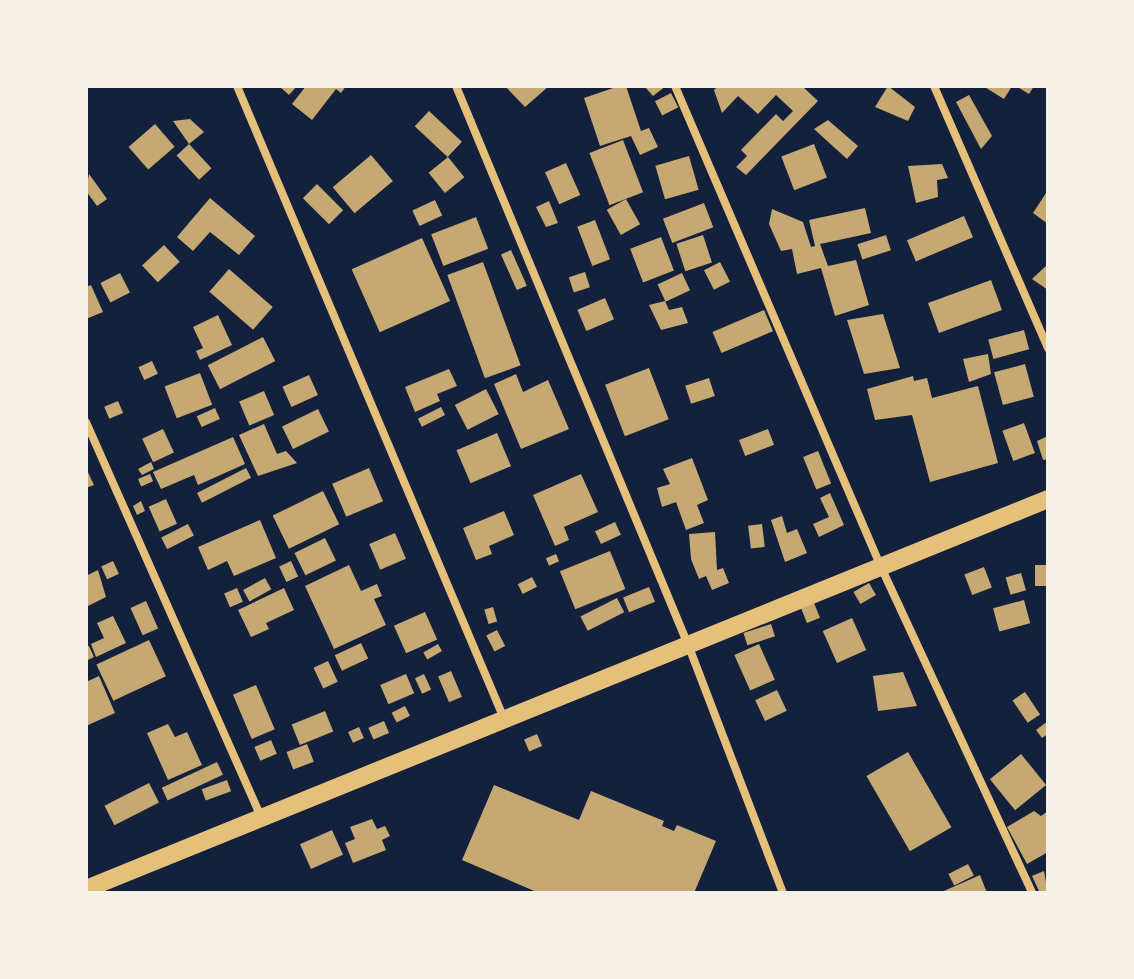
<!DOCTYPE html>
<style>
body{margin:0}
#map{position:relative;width:1134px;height:979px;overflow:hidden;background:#14213d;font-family:Rubik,sans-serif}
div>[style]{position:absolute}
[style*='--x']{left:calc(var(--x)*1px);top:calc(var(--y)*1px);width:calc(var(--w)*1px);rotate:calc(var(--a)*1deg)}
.building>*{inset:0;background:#c6a872;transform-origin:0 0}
.minor>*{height:8px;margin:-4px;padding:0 4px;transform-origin:4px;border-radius:4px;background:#e5c07b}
.primary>*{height:18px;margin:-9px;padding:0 9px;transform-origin:9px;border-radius:9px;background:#e5c07b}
span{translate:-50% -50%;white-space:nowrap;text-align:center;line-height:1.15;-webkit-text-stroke:6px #f6f1e7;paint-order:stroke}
.frame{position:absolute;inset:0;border:88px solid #f6f1e7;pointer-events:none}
</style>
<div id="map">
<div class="building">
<i style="clip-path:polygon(279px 86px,297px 86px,289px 95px)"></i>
<i style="clip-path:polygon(306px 86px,346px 86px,341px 93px,336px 89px,312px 120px,292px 104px)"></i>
<i style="clip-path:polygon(505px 86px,549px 86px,525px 107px)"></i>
<i style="clip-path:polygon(619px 86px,626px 86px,641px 131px,649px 128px,658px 147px,640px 155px,631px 136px,600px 146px,584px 98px)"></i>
<i style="clip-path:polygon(644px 86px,666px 86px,653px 96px)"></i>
<i style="clip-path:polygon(718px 86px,802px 86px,818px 101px,746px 175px,736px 167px,747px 156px,741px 150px,776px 114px,783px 121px,793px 111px,776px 95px,758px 114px,738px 96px,722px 113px,714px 90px)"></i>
<i style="clip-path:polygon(888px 86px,915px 107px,908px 121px,875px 107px)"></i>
<i style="clip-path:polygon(983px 86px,1012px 86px,1004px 99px)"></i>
<i style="clip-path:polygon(1016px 86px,1034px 86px,1029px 94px)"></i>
<i style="left:671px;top:93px;width:16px;height:18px;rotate:63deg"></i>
<i style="clip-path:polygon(969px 95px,992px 136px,981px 149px,956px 102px)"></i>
<i style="left:429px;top:111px;width:45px;height:21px;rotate:43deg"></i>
<i style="clip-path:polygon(190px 119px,204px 132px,189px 144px,173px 121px)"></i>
<i style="clip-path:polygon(828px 120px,858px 146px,847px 159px,814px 129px)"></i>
<i style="left:155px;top:124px;width:30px;height:35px;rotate:49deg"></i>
<i style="left:623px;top:140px;width:56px;height:36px;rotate:69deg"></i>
<i style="left:189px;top:144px;width:33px;height:17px;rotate:47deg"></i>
<i style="left:814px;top:144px;width:36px;height:35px;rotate:69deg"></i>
<i style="left:371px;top:155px;width:34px;height:50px;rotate:50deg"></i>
<i style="left:689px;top:156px;width:35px;height:35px;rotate:74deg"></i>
<i style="left:448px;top:157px;width:26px;height:25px;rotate:51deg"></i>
<i style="left:566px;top:163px;width:35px;height:23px;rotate:66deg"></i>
<i style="clip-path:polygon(942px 164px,948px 178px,937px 180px,938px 197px,916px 203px,908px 166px)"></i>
<i style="clip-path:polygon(89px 174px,107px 199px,97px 206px,86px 191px)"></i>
<i style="left:317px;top:184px;width:37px;height:20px;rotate:45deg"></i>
<i style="clip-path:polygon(1048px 190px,1048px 224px,1033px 213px)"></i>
<i style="clip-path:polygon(210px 198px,255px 236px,239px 255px,210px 232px,193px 251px,177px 237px)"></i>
<i style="left:626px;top:199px;width:29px;height:22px;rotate:61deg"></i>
<i style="left:435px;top:200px;width:17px;height:25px;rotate:65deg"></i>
<i style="clip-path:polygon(549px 201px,558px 223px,546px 227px,536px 207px)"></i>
<i style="left:704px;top:203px;width:26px;height:44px;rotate:69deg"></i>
<i style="clip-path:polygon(865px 208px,871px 233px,820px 244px,828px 266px,856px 260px,869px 305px,835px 316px,821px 268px,797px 274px,792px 249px,781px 251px,769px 224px,772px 209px,803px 222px,811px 247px,815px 246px,809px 220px)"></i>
<i style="left:964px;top:216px;width:23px;height:62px;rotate:67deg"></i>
<i style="left:476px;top:217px;width:34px;height:48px;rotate:69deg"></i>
<i style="left:595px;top:220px;width:42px;height:19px;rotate:69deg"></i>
<i style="left:703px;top:235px;width:29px;height:28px;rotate:72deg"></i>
<i style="left:886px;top:235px;width:16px;height:30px;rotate:72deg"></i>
<i style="left:661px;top:237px;width:36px;height:33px;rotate:69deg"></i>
<i style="left:422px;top:238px;width:69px;height:77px;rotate:66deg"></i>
<i style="left:164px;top:245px;width:23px;height:30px;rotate:47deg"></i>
<i style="left:511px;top:250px;width:39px;height:11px;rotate:66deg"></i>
<i style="left:483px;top:262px;width:110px;height:38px;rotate:70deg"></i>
<i style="left:720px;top:262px;width:22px;height:18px;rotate:63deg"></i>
<i style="clip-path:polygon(1048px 264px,1048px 290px,1032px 279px)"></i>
<i style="left:229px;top:269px;width:58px;height:30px;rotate:41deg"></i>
<i style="left:585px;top:272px;width:16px;height:17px;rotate:72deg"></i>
<i style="left:120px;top:273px;width:22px;height:22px;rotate:63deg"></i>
<i style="left:682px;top:273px;width:19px;height:27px;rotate:65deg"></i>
<i style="left:991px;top:280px;width:32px;height:67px;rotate:70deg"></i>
<i style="clip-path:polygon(91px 285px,103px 312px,86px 319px,86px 287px)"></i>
<i style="left:605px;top:298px;width:23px;height:30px;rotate:67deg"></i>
<i style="clip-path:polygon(665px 301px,669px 310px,682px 307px,688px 323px,661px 330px,649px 305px)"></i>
<i style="left:764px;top:310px;width:23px;height:56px;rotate:67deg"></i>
<i style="clip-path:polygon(883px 314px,900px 368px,864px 374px,847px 320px)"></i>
<i style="clip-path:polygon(218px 315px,232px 345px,200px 360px,196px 351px,203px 348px,193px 327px)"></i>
<i style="left:1024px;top:330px;width:20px;height:37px;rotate:75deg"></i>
<i style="left:263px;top:337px;width:27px;height:62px;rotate:63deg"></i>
<i style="clip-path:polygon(988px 354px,991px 374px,969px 382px,963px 359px)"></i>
<i style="left:152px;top:361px;width:14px;height:15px;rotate:65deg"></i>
<i style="left:1025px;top:364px;width:34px;height:32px;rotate:75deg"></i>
<i style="left:649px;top:368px;width:55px;height:47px;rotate:69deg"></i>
<i style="clip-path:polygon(449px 369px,457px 386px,437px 394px,440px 401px,415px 412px,405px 387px)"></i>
<i style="left:200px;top:373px;width:34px;height:38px;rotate:69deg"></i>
<i style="clip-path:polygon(516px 374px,523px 392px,548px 380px,569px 429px,521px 449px,494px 384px)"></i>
<i style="left:309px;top:375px;width:22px;height:29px;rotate:66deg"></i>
<i style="clip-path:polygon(913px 376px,914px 381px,927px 378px,932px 398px,978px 386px,998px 463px,930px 482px,912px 415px,875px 420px,867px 389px)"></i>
<i style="left:709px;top:378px;width:19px;height:25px;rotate:72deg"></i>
<i style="left:486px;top:389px;width:28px;height:35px;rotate:63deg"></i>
<i style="left:264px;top:391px;width:26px;height:27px;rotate:67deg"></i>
<i style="left:118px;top:401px;width:13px;height:15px;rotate:67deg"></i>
<i style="left:441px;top:407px;width:9px;height:26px;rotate:63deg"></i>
<i style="left:215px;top:408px;width:12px;height:20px;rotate:66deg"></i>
<i style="left:318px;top:409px;width:25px;height:40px;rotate:64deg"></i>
<i style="left:1024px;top:423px;width:32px;height:23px;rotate:70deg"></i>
<i style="clip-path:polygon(264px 424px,277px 454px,286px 451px,297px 463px,258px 476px,239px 435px)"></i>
<i style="left:163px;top:429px;width:26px;height:23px;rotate:65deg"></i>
<i style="left:768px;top:429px;width:17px;height:31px;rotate:69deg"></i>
<i style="left:497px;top:433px;width:36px;height:44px;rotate:67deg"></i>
<i style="clip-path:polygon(1048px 436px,1048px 459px,1043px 460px,1037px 441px)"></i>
<i style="clip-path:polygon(233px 437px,245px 464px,198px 485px,194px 475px,161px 489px,153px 472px)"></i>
<i style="left:818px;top:451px;width:35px;height:16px;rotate:68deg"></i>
<i style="clip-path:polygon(692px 458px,708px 500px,697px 505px,704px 523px,686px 530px,676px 502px,662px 507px,657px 488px,670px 484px,663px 469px)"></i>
<i style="clip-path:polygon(151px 462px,154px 469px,142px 475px,138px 469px)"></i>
<i style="clip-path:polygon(86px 468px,94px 485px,86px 488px)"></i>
<i style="left:246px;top:468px;width:11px;height:55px;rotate:63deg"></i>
<i style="left:369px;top:468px;width:36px;height:40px;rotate:67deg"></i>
<i style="left:150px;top:474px;width:8px;height:13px;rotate:67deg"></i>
<i style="clip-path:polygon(581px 474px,598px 512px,564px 527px,569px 540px,555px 546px,533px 495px)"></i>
<i style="left:323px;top:491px;width:37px;height:56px;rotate:64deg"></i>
<i style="clip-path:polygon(830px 493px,844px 525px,819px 537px,813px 524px,829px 517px,820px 498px)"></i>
<i style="left:166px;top:499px;width:27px;height:19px;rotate:66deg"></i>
<i style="clip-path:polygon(141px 501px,145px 511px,137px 515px,133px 506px)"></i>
<i style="clip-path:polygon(504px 511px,514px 535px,489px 546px,492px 554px,476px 560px,463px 528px)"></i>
<i style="clip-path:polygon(782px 516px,787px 533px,797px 529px,807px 553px,785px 562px,771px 520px)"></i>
<i style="clip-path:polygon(260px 520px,276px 558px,234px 576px,227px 561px,208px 570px,198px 547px)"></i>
<i style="left:615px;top:522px;width:14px;height:22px;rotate:65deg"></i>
<i style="left:188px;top:524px;width:13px;height:30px;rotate:63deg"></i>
<i style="left:762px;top:524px;width:23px;height:14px;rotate:83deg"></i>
<i style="clip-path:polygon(715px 532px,717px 570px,723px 568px,729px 583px,712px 590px,706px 576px,699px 579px,691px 559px,689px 534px)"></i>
<i style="left:395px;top:533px;width:28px;height:28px;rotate:67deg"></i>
<i style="left:325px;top:538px;width:25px;height:34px;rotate:64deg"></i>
<i style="left:610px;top:551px;width:41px;height:54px;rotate:68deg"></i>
<i style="left:556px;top:554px;width:8px;height:11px;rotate:67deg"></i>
<i style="left:113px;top:561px;width:14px;height:13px;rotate:65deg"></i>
<i style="left:291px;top:561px;width:17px;height:13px;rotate:65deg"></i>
<i style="clip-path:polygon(349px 565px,361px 591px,377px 584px,382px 596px,374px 599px,386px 625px,334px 649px,305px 586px)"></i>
<i style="left:1048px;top:565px;width:21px;height:13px;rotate:90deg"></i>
<i style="left:984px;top:567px;width:22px;height:21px;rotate:69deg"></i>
<i style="clip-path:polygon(98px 570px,106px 597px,86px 607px,86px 576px)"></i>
<i style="left:1021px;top:573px;width:18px;height:16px;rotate:74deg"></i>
<i style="left:532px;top:577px;width:11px;height:16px;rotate:63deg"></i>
<i style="left:265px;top:578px;width:13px;height:25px;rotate:61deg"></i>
<i style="left:869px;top:583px;width:14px;height:18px;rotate:60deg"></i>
<i style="left:649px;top:587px;width:16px;height:28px;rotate:68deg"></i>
<i style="left:237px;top:588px;width:15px;height:14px;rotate:67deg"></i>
<i style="clip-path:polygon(284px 588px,294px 610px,266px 623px,269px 629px,251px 637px,238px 610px)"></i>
<i style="left:617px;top:598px;width:16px;height:41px;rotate:63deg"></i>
<i style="left:1024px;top:600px;width:24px;height:32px;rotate:75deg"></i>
<i style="left:146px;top:601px;width:30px;height:17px;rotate:66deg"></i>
<i style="left:814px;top:603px;width:16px;height:14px;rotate:68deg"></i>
<i style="left:493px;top:607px;width:15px;height:9px;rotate:74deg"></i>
<i style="left:425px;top:612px;width:30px;height:34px;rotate:66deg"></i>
<i style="clip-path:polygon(113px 616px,126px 643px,96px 657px,91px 644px,104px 638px,97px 623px)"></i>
<i style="left:852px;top:618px;width:35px;height:32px;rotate:66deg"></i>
<i style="left:771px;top:624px;width:13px;height:29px;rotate:72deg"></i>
<i style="left:497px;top:630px;width:18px;height:12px;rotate:63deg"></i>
<i style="left:149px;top:640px;width:40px;height:58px;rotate:65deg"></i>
<i style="left:361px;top:643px;width:17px;height:29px;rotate:65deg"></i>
<i style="left:438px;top:644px;width:8px;height:17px;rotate:60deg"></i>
<i style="left:759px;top:644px;width:39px;height:27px;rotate:66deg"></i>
<i style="clip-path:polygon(89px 646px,94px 657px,86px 661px,86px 647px)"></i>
<i style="left:328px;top:661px;width:23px;height:16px;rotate:65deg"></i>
<i style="left:451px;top:671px;width:28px;height:14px;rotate:67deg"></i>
<i style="clip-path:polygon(903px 672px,917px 706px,878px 711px,873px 676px)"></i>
<i style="left:406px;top:674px;width:21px;height:28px;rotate:67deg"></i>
<i style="left:424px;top:674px;width:17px;height:10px;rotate:65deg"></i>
<i style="clip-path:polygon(99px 676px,115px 713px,86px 726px,86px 682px)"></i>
<i style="left:256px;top:685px;width:48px;height:25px;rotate:67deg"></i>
<i style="left:777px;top:690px;width:23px;height:24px;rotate:65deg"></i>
<i style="left:1025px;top:692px;width:27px;height:15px;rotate:56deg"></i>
<i style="left:405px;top:706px;width:11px;height:15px;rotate:63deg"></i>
<i style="left:325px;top:711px;width:22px;height:36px;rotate:68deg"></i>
<i style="left:384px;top:721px;width:13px;height:17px;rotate:67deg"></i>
<i style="clip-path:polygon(1048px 721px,1048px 734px,1042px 738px,1036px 730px)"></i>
<i style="clip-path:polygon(168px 724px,175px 737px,187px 732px,202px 765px,168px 780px,147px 733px)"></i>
<i style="left:359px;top:727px;width:12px;height:12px;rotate:66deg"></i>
<i style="left:537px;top:734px;width:13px;height:14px;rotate:67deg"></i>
<i style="left:271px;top:740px;width:15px;height:18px;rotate:67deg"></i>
<i style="left:307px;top:744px;width:19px;height:22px;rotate:69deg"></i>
<i style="left:908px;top:752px;width:87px;height:48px;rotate:60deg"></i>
<i style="left:1021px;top:754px;width:40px;height:40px;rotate:51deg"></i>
<i style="left:217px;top:762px;width:14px;height:61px;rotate:65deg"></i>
<i style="left:227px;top:780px;width:12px;height:27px;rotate:70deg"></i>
<i style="left:149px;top:783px;width:22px;height:50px;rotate:63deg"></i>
<i style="clip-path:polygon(494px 785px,579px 820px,591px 791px,664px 821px,662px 826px,674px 831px,677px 825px,716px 841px,694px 893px,539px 893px,462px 860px)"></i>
<i style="clip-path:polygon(1034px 811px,1041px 816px,1048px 811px,1048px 852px,1027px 864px,1007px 827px)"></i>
<i style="clip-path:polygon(372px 819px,377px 829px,385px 826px,390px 836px,382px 840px,386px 850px,353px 863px,345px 843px,355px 839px,350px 827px)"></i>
<i style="left:332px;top:830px;width:27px;height:35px;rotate:66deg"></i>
<i style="left:968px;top:864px;width:13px;height:22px;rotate:63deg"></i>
<i style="clip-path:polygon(1044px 871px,1048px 893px,1040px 893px,1032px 876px)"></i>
<i style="clip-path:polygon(980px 875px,987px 893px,939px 893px,953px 887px)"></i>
</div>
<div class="minor">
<i style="--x:237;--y:86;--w:689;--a:67.12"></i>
<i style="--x:456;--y:86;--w:607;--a:67.45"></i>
<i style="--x:689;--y:647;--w:263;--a:69.1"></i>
<i style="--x:675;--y:86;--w:523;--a:66.82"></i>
<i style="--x:881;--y:567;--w:359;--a:65.1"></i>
<i style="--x:934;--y:86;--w:286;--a:66.5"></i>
<i style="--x:86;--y:422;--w:432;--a:66.1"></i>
</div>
<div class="primary">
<i style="--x:86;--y:889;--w:1038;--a:-22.07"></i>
</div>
<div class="frame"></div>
</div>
